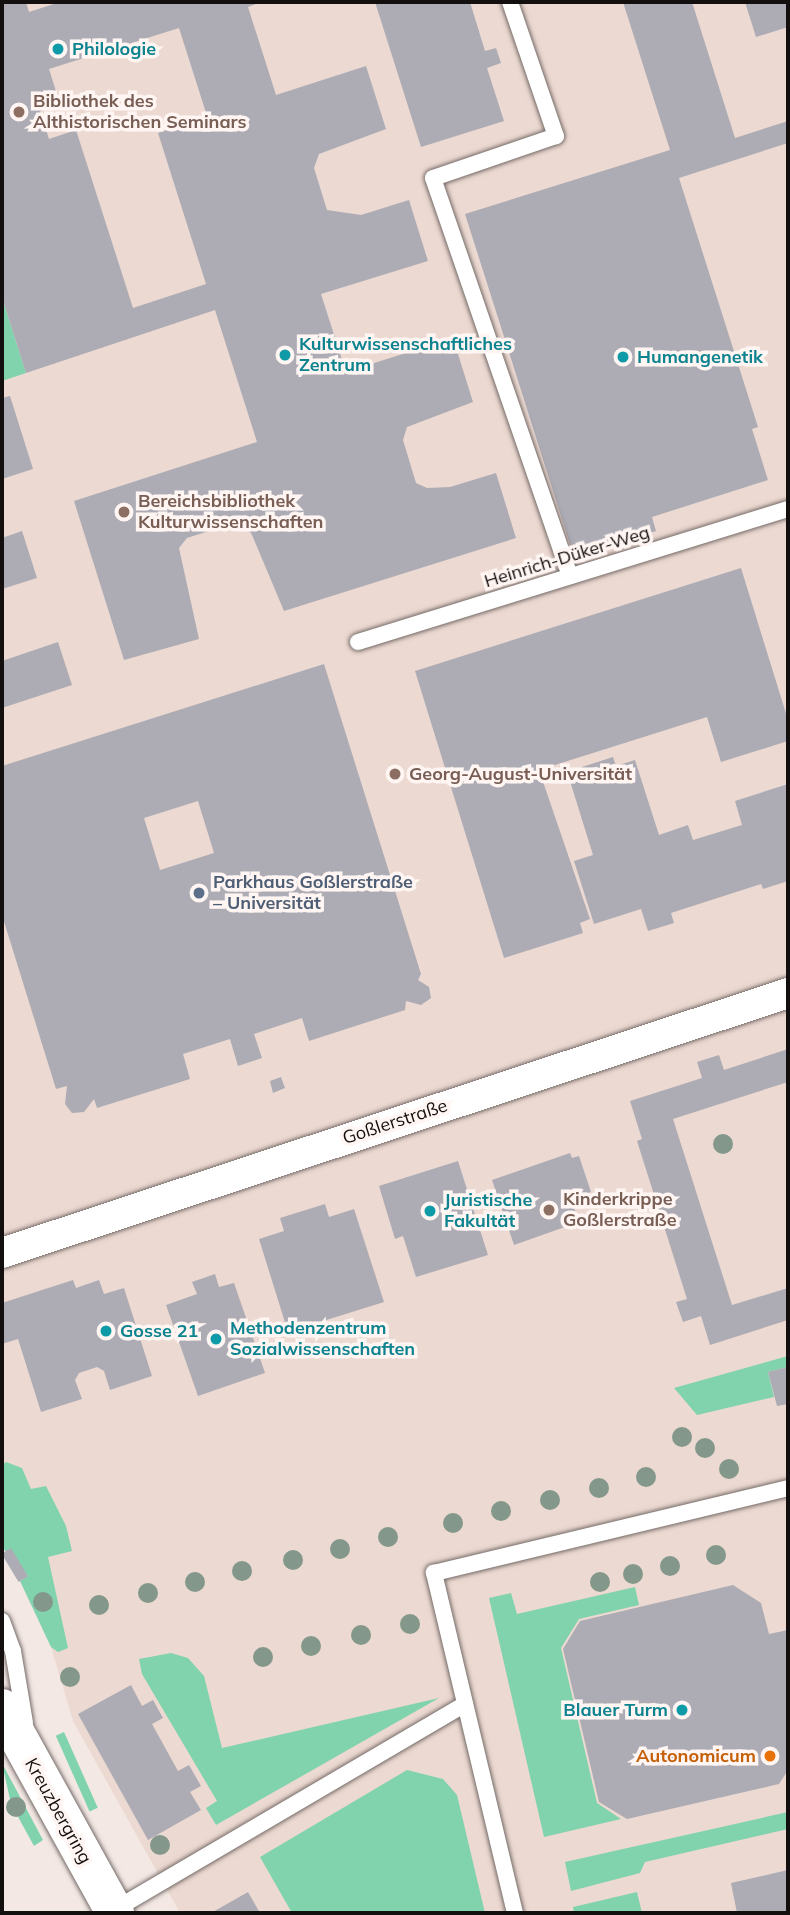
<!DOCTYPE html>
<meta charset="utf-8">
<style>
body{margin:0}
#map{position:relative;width:790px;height:1915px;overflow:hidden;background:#f3e8e4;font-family:Mulish,sans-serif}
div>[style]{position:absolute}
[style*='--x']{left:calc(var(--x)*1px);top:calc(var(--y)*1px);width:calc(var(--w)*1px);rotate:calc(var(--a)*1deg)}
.built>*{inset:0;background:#ecd9d1}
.green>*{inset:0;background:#81d3ad;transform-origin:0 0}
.building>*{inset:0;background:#adacb5;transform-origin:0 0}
.roads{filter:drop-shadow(0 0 2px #756b68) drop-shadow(0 0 2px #756b68)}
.lane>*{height:16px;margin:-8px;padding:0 8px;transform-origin:8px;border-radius:8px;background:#fff}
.street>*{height:30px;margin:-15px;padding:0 15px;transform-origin:15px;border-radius:15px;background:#fff}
.secondary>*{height:38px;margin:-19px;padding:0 19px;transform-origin:19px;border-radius:19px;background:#fff}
.trees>*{width:20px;height:20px;margin:-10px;border-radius:50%;background:#83988b}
.dots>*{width:19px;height:19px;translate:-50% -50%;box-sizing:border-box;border:4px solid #fff6f3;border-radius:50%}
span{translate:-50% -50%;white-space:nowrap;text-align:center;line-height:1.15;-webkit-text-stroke:7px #fff6f3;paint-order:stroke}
.culture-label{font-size:18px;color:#0d838f;font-weight:700}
.left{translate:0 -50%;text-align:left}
.right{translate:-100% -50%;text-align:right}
.education-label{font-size:18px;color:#785e54;font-weight:700}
.street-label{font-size:18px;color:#130f0e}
.service-label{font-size:18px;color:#4e5e75;font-weight:700}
.food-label{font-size:18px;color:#c56008;font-weight:700}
.frame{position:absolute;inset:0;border:4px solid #130f0e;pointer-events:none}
</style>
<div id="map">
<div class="built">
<i style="clip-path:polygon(2px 2px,788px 2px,788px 1913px,180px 1913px,73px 1721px,51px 1647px,20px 1581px,28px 1576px,2px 1547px)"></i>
</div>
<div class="green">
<i style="clip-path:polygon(2px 297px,26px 373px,2px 381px)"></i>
<i style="clip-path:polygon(788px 1356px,788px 1367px,768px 1372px,774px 1397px,697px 1415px,674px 1388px)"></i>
<i style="clip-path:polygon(6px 1462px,22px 1468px,31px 1489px,46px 1486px,66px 1526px,72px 1551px,48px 1557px,68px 1648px,58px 1652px,51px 1647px,20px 1581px,28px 1576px,2px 1547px,2px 1465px)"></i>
<i style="clip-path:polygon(635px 1587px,639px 1605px,579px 1619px,561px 1648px,597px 1803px,621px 1819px,544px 1837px,489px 1598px,511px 1593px,517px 1614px)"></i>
<i style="clip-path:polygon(171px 1653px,188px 1658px,204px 1676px,222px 1748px,439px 1698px,216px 1825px,206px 1808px,217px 1801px,142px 1674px,139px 1659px)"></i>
<i style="left:64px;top:1732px;width:83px;height:9px;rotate:66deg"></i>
<i style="clip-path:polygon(2px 1763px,43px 1840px,34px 1846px,11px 1804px)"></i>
<i style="clip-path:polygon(407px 1770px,443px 1779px,457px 1795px,485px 1913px,292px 1913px,260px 1857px)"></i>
<i style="clip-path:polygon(788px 1812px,788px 1829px,645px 1862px,640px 1873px,571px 1891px,565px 1862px)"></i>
<i style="clip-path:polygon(637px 1892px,642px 1913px,574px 1913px,573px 1907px)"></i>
</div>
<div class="building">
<i style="clip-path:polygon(evenodd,2px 2px,26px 2px,29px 12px,60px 2px,261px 2px,248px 7px,276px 95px,366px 66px,386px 129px,319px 154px,314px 168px,327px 210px,361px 215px,409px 200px,428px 261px,321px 294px,346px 372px,453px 338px,473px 402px,407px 427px,403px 440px,416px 483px,427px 488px,450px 487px,496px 473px,516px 538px,284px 611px,252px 535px,246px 526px,234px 523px,187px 538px,179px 548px,199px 639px,124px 660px,74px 501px,257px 442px,215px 310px,26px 373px,2px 297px,2px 2px,179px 28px,207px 116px,158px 133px,206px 284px,133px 308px,76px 130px,49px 139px,40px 111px,60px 104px,49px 69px,179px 28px)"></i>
<i style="clip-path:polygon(375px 2px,470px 2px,485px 51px,496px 48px,501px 63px,487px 68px,504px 121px,421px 147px)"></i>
<i style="clip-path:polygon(623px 2px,692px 2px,735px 138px,788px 121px,788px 143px,679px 178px,758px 427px,752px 429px,768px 480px,652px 517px,656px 531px,574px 557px,465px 214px,670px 150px)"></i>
<i style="clip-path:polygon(745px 2px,788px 2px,788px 27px,756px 37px)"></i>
<i style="clip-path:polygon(10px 396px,33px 469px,2px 479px,2px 398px)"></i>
<i style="clip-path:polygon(22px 531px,37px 578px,2px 589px,2px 538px)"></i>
<i style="clip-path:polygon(741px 568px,788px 720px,788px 741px,721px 762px,707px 717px,539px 770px,590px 919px,580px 923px,583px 933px,504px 958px,415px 671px)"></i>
<i style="clip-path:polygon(58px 642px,72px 685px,2px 708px,2px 661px)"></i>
<i style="clip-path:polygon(evenodd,324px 664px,421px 974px,418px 980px,429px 987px,431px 998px,421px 1005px,406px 1001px,405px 1010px,309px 1041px,302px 1018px,254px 1034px,262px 1058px,238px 1066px,230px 1039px,183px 1054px,190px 1079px,97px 1108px,94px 1099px,84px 1112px,72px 1113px,65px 1104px,67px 1086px,56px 1089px,2px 915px,2px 766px,324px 664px,198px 801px,214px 853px,160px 870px,144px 818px,198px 801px)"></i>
<i style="clip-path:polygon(613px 757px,616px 766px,635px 760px,659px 835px,688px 825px,693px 840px,742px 825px,735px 801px,788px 784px,788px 881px,763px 889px,761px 884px,671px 913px,674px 923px,648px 931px,641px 909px,594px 924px,574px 861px,593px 855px,570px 781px,581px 777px,579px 768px)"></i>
<i style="clip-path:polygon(788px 1049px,788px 1082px,673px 1119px,732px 1305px,788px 1288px,788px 1320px,710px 1345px,701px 1316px,683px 1322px,676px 1302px,687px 1299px,637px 1141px,642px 1139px,630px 1101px,702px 1078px,697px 1062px,719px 1055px,724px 1070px)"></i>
<i style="clip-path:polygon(281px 1077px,285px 1088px,273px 1093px,270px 1081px)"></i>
<i style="clip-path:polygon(570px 1153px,572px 1158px,579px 1156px,591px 1192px,571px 1199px,579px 1222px,514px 1245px,492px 1180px)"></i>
<i style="clip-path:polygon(458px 1161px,488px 1255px,416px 1277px,403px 1236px,395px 1239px,379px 1186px)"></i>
<i style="clip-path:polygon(325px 1204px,329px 1217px,354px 1209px,384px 1302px,288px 1332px,259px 1239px,284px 1231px,280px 1218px)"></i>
<i style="clip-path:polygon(215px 1274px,219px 1287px,234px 1283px,265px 1373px,198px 1396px,166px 1305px,197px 1294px,192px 1282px)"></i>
<i style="clip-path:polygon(73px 1280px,76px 1288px,99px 1280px,104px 1294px,124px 1288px,152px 1376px,110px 1390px,104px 1371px,97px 1367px,79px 1373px,75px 1380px,82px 1399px,41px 1412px,18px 1339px,2px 1344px,2px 1303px)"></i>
<i style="clip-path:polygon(788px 1367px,788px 1404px,777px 1406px,768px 1372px)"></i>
<i style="left:11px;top:1548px;width:33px;height:11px;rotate:59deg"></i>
<i style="clip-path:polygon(733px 1585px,761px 1603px,769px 1634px,788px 1630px,788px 1770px,779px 1784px,627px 1819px,599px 1802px,563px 1649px,580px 1621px)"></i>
<i style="clip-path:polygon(131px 1685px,142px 1706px,153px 1700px,163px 1718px,152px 1724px,178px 1771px,189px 1765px,201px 1786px,190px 1792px,201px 1810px,148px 1840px,78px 1714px)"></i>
<i style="clip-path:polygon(788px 1870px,788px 1913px,737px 1913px,731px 1883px)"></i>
<i style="clip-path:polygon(248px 1892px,260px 1913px,211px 1913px)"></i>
</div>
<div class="roads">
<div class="lane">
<i style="--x:510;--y:2;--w:142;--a:71.1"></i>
<i style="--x:556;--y:136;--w:130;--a:161.1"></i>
<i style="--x:433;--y:178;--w:421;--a:71"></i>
<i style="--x:358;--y:642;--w:450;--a:-17.2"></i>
<i style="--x:2;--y:1621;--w:32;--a:70"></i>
<i style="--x:13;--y:1651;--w:73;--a:80.5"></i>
<i style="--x:114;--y:1910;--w:407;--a:-30.4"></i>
<i style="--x:515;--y:1913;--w:350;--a:-103.4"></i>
<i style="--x:434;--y:1573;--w:364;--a:-13.5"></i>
</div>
<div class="street">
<i style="--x:2;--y:1253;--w:828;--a:-18.3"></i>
</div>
<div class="secondary">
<i style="--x:2;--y:1708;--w:234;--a:61.1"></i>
</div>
</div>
<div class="trees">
<i style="left:723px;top:1144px"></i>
<i style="left:682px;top:1437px"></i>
<i style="left:705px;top:1448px"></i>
<i style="left:729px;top:1469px"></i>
<i style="left:646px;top:1477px"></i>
<i style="left:599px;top:1488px"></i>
<i style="left:550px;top:1500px"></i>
<i style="left:501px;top:1511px"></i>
<i style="left:453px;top:1523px"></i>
<i style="left:388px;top:1537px"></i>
<i style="left:340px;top:1549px"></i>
<i style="left:716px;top:1555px"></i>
<i style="left:293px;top:1560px"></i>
<i style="left:670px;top:1566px"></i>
<i style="left:242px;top:1571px"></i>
<i style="left:633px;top:1574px"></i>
<i style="left:195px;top:1582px"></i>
<i style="left:600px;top:1582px"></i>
<i style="left:148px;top:1593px"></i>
<i style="left:43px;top:1602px"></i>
<i style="left:99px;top:1605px"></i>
<i style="left:410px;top:1624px"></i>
<i style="left:361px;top:1635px"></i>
<i style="left:311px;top:1646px"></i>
<i style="left:263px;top:1657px"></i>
<i style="left:70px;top:1677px"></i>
<i style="left:16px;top:1807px"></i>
<i style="left:160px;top:1845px"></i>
</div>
<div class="dots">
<i style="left:58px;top:49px;background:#0f9aa8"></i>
<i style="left:19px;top:112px;background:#8d6e63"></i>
<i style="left:285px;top:355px;background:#0f9aa8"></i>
<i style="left:623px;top:357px;background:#0f9aa8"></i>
<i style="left:124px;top:512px;background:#8d6e63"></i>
<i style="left:395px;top:774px;background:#8d6e63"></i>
<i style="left:199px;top:893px;background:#5c6f8a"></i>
<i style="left:549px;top:1210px;background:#8d6e63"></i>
<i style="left:430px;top:1211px;background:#0f9aa8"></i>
<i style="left:106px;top:1331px;background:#0f9aa8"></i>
<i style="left:216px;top:1339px;background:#0f9aa8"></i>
<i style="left:682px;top:1710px;background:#0f9aa8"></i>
<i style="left:770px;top:1756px;background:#e8710a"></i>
</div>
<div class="culture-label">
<span class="left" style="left:72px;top:49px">Philologie</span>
<span class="left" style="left:299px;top:355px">Kulturwissenschaftliches<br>Zentrum</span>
<span class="left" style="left:637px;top:357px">Humangenetik</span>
<span class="left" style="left:444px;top:1211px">Juristische<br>Fakultät</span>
<span class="left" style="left:230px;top:1339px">Methodenzentrum<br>Sozialwissenschaften</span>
<span class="left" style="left:120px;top:1331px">Gosse 21</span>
<span class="right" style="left:668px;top:1710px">Blauer Turm</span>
</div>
<div class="education-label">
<span class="left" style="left:33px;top:112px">Bibliothek des<br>Althistorischen Seminars</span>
<span class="left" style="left:138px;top:512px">Bereichsbibliothek<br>Kulturwissenschaften</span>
<span class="left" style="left:409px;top:774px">Georg-August-Universität</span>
<span class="left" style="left:563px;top:1210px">Kinderkrippe<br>Goßlerstraße</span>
</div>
<div class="street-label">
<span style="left:567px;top:557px;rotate:-17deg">Heinrich-Düker-Weg</span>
<span style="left:395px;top:1122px;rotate:-18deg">Goßlerstraße</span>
<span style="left:58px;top:1811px;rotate:61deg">Kreuzbergring</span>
</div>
<div class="service-label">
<span class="left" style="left:213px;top:893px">Parkhaus Goßlerstraße<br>– Universität</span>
</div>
<div class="food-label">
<span class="right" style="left:756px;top:1756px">Autonomicum</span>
</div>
<div class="frame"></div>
</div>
